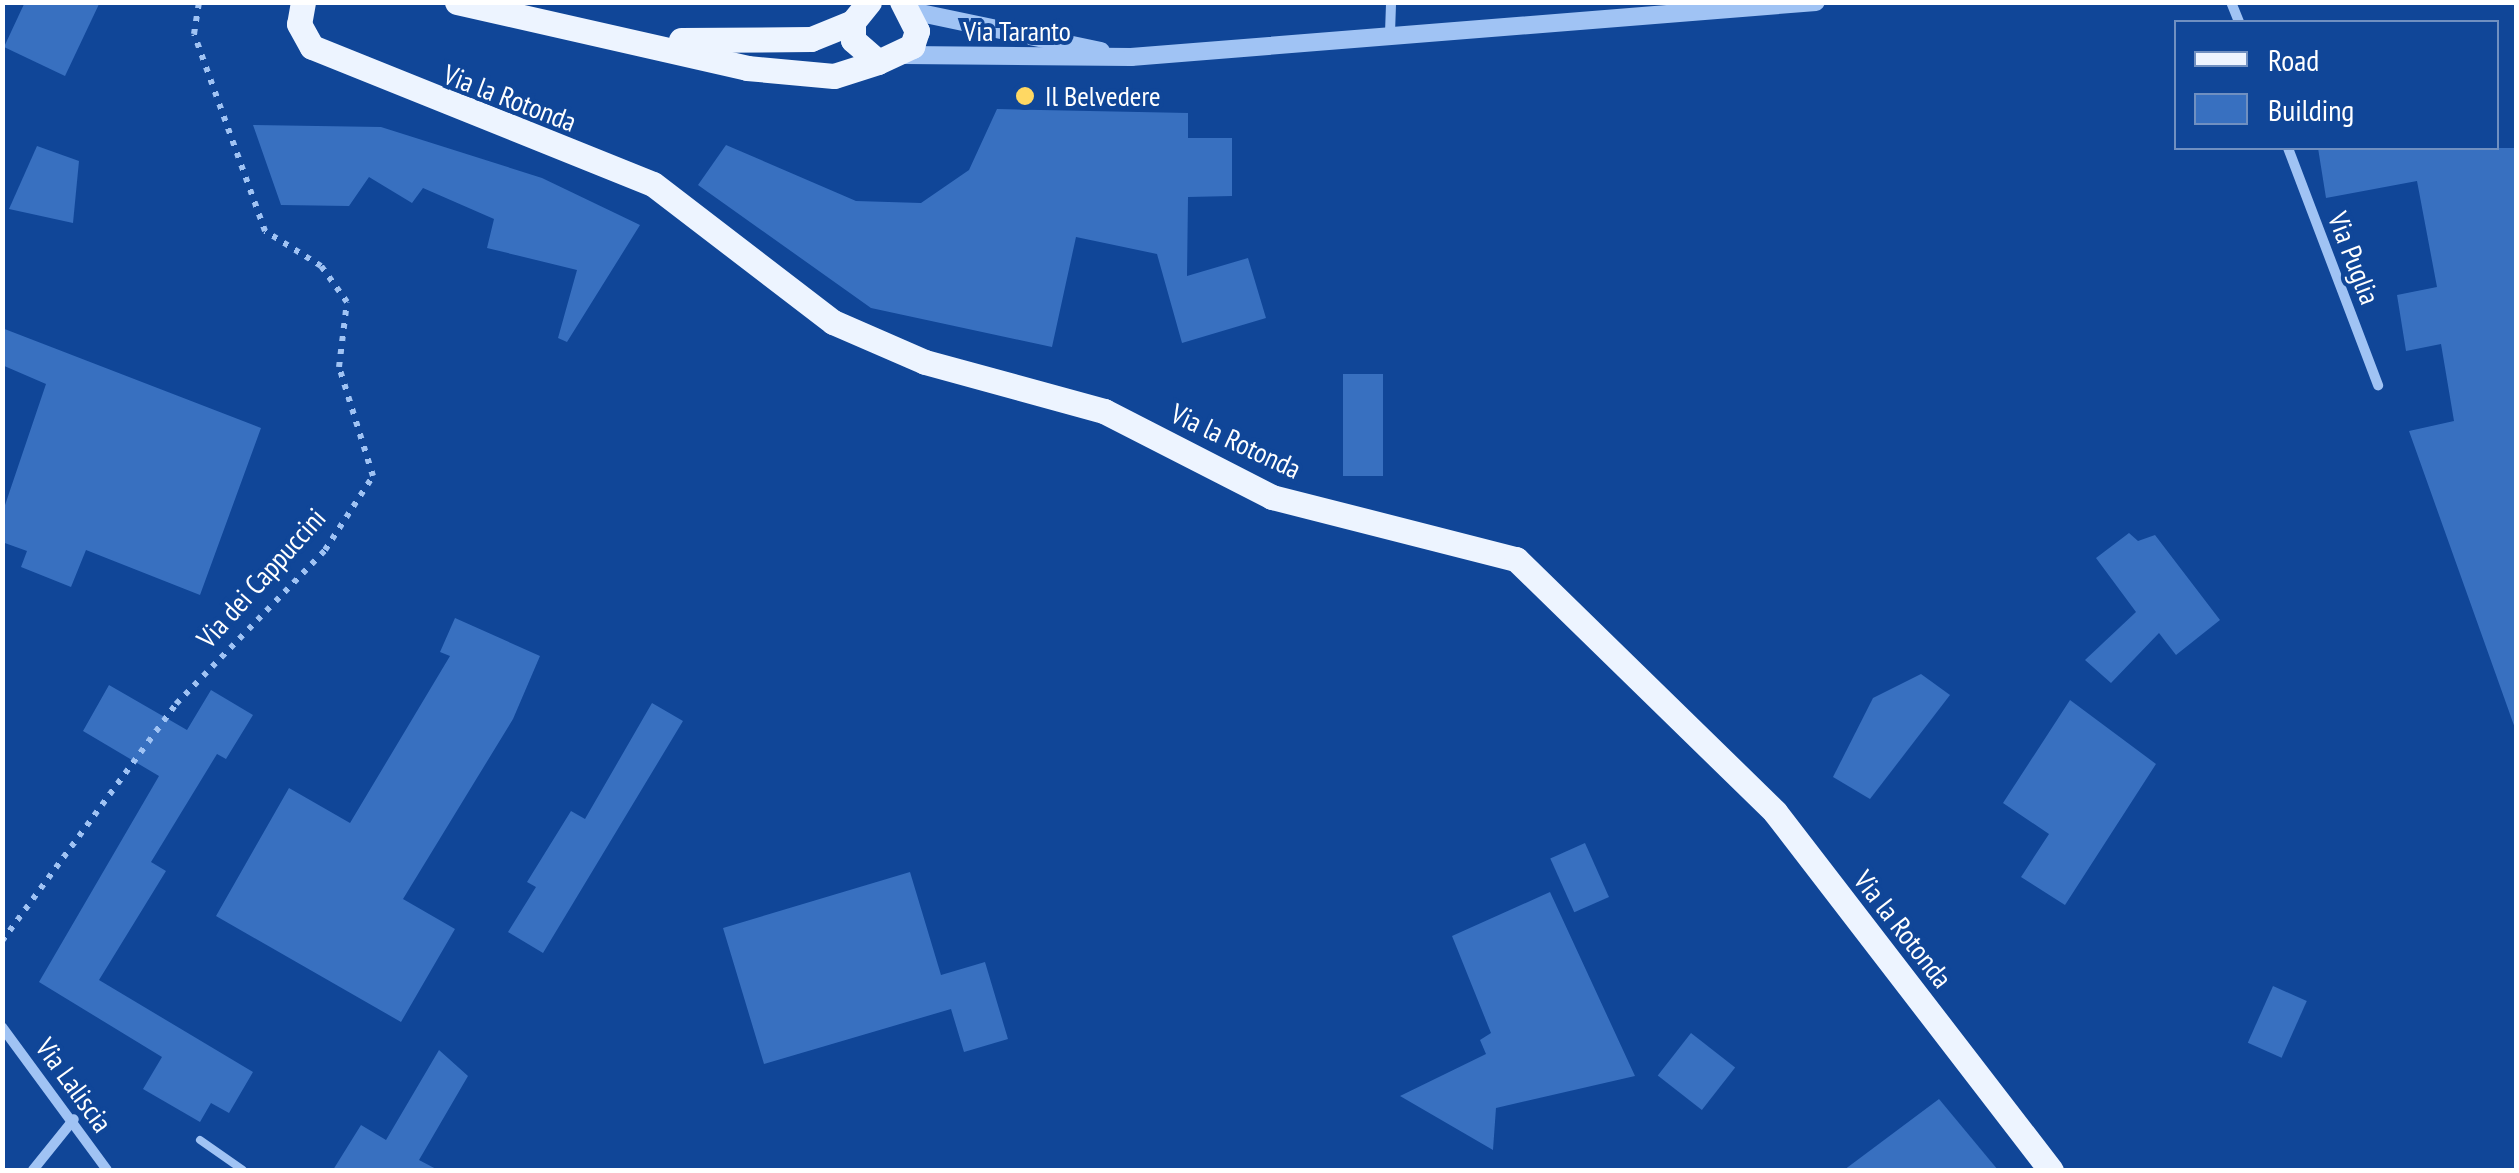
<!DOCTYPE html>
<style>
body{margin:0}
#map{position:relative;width:2519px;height:1173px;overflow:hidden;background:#104698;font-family:"PT Sans Narrow",sans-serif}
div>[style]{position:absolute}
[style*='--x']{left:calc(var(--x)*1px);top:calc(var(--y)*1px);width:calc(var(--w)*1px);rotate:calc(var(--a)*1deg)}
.building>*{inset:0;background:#3870c0;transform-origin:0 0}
.path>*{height:6px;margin-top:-3px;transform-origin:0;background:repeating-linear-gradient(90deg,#a0c3f4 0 5px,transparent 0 13px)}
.service>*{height:8px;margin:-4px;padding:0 4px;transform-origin:4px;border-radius:4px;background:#a0c3f4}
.minor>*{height:10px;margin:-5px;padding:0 5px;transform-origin:5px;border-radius:5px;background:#a0c3f4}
.tertiary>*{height:18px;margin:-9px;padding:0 9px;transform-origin:9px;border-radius:9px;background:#a0c3f4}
.primary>*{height:25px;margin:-12.5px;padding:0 12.5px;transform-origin:12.5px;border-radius:12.5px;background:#edf4ff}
.dots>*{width:28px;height:28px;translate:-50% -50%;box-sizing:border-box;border:5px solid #104698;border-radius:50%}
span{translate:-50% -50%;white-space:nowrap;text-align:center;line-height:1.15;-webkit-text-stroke:8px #104698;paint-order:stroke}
.street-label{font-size:28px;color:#fff}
.poi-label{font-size:28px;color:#fff}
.left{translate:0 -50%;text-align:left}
.frame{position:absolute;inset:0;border:5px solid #fff;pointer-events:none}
.legend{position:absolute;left:2174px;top:20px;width:325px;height:130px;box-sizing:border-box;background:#104698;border:2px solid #7090c1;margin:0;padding:12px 18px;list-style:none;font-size:30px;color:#fff}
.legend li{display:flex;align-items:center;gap:20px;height:50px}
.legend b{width:50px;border:2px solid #7090c1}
</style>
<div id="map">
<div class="building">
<i style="clip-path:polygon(25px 2px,100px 2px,65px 76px,4px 47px)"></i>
<i style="clip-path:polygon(997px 109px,1188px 113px,1188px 138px,1232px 138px,1232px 196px,1188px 197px,1187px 276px,1248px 258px,1266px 318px,1182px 343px,1157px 254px,1076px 237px,1052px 347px,871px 308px,698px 185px,726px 145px,856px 201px,921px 203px,969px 170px)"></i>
<i style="clip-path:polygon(253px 125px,381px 127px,542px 178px,640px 225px,567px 342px,558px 338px,577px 270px,487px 248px,494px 219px,423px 188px,412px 203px,369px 177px,349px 206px,281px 205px)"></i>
<i style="clip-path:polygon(37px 146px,79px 161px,73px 223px,9px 209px)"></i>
<i style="clip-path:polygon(2318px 148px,2516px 148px,2516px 731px,2409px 431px,2454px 421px,2441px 344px,2406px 351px,2397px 295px,2437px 287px,2417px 181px,2326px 198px)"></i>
<i style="clip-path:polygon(2px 328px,261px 428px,200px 595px,86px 550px,71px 587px,21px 567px,27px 551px,2px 542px,2px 514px,46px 384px,2px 365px)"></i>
<i style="left:1343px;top:374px;width:40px;height:102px"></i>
<i style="clip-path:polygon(2129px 533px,2138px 541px,2155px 535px,2220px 620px,2176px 655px,2159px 633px,2111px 683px,2085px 660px,2136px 612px,2096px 558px)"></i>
<i style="clip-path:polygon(455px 618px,540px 656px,513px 719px,403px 899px,455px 929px,401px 1022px,216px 916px,289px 788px,350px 823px,450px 656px,440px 652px)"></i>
<i style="clip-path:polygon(1921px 674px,1950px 695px,1870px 799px,1833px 777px,1873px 698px)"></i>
<i style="clip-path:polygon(109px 685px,187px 730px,211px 690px,253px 715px,226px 759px,217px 754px,151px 862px,166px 871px,99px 980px,253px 1072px,229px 1113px,211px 1103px,200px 1122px,143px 1089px,162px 1057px,39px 982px,159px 776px,83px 731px)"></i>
<i style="clip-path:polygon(2070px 700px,2156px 764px,2065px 905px,2021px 877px,2049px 834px,2003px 803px)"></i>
<i style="clip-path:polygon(652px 703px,683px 721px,543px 953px,508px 932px,536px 887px,527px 882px,571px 811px,585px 819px)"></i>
<i style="left:1585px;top:843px;width:59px;height:38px;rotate:66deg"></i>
<i style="clip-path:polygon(910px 872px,941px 975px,985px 962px,1008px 1039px,964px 1052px,951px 1009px,764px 1064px,723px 928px)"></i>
<i style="clip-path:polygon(1550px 892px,1635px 1076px,1496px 1108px,1493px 1150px,1400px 1096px,1486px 1054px,1480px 1040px,1491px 1033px,1452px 936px)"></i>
<i style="left:2273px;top:986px;width:37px;height:62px;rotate:24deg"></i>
<i style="left:1691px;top:1033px;width:56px;height:54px;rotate:38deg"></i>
<i style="clip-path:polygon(439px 1050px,468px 1076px,419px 1160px,438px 1170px,333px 1170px,361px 1125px,386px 1140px)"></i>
<i style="clip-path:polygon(1939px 1099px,1998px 1170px,1844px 1170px)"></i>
</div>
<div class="path">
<i style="--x:2;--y:941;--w:294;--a:-53.7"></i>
<i style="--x:176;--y:704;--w:214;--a:-45.9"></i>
<i style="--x:325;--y:550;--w:88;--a:-57"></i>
<i style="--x:373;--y:476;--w:114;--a:-107.3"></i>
<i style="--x:339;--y:367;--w:65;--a:-83"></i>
<i style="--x:347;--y:302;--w:44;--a:-125.8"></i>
<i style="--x:321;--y:266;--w:66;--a:-148"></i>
<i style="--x:265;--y:231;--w:209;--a:-109.8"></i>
<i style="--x:194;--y:34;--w:32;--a:-81"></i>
</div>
<div class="service">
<i style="--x:200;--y:1140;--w:52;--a:34.9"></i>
</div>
<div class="minor">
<i style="--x:2231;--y:2;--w:22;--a:68"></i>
<i style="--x:1390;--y:33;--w:31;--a:-88"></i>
<i style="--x:2288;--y:148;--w:254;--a:69.2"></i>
<i style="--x:2;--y:1027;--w:177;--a:53.7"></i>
<i style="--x:33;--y:1170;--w:65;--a:-51.2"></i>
</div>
<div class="tertiary">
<i style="--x:911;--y:11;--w:194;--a:11.9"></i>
<i style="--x:905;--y:55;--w:226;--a:0.5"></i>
<i style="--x:1131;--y:57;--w:687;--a:-4.59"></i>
</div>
<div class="primary">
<i style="--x:303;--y:2;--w:22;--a:100"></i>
<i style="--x:299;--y:24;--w:26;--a:61"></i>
<i style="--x:312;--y:47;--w:367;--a:21.9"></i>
<i style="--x:653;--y:184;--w:227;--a:37.5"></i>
<i style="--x:833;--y:322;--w:100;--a:23.5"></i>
<i style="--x:925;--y:362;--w:186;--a:15.3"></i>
<i style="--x:1104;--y:411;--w:189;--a:27.1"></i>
<i style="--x:1272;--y:497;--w:252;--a:14.3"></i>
<i style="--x:1516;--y:559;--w:362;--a:44.3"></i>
<i style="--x:1775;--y:812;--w:452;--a:52.4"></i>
<i style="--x:457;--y:2;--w:297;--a:12.8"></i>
<i style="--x:747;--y:68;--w:87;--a:5.3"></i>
<i style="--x:834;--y:76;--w:46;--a:-17.7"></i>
<i style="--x:869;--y:2;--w:26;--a:129"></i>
<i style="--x:853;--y:22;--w:18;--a:90"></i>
<i style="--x:853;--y:40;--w:33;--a:41"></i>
<i style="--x:878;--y:62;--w:38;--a:-25"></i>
<i style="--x:912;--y:46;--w:16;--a:-72"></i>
<i style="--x:917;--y:31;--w:33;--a:-117"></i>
<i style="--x:681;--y:40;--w:130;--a:-0.4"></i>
<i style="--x:811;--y:39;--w:45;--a:-22"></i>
</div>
<div class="dots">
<i style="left:1025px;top:96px;background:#ffd863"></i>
</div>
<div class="street-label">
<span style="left:1017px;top:31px">Via Taranto</span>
<span style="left:510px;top:98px;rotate:21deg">Via la Rotonda</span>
<span style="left:2354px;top:258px;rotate:69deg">Via Puglia</span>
<span style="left:1236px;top:441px;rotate:25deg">Via la Rotonda</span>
<span style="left:261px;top:578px;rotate:-48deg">Via dei Cappuccini</span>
<span style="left:1903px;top:929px;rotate:52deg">Via la Rotonda</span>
<span style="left:74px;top:1085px;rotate:54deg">Via Laliscia</span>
</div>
<div class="poi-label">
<span class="left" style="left:1045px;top:96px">Il Belvedere</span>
</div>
<div class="frame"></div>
<ul class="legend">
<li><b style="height:12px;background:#edf4ff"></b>Road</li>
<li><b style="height:28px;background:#3870c0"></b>Building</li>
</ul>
</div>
